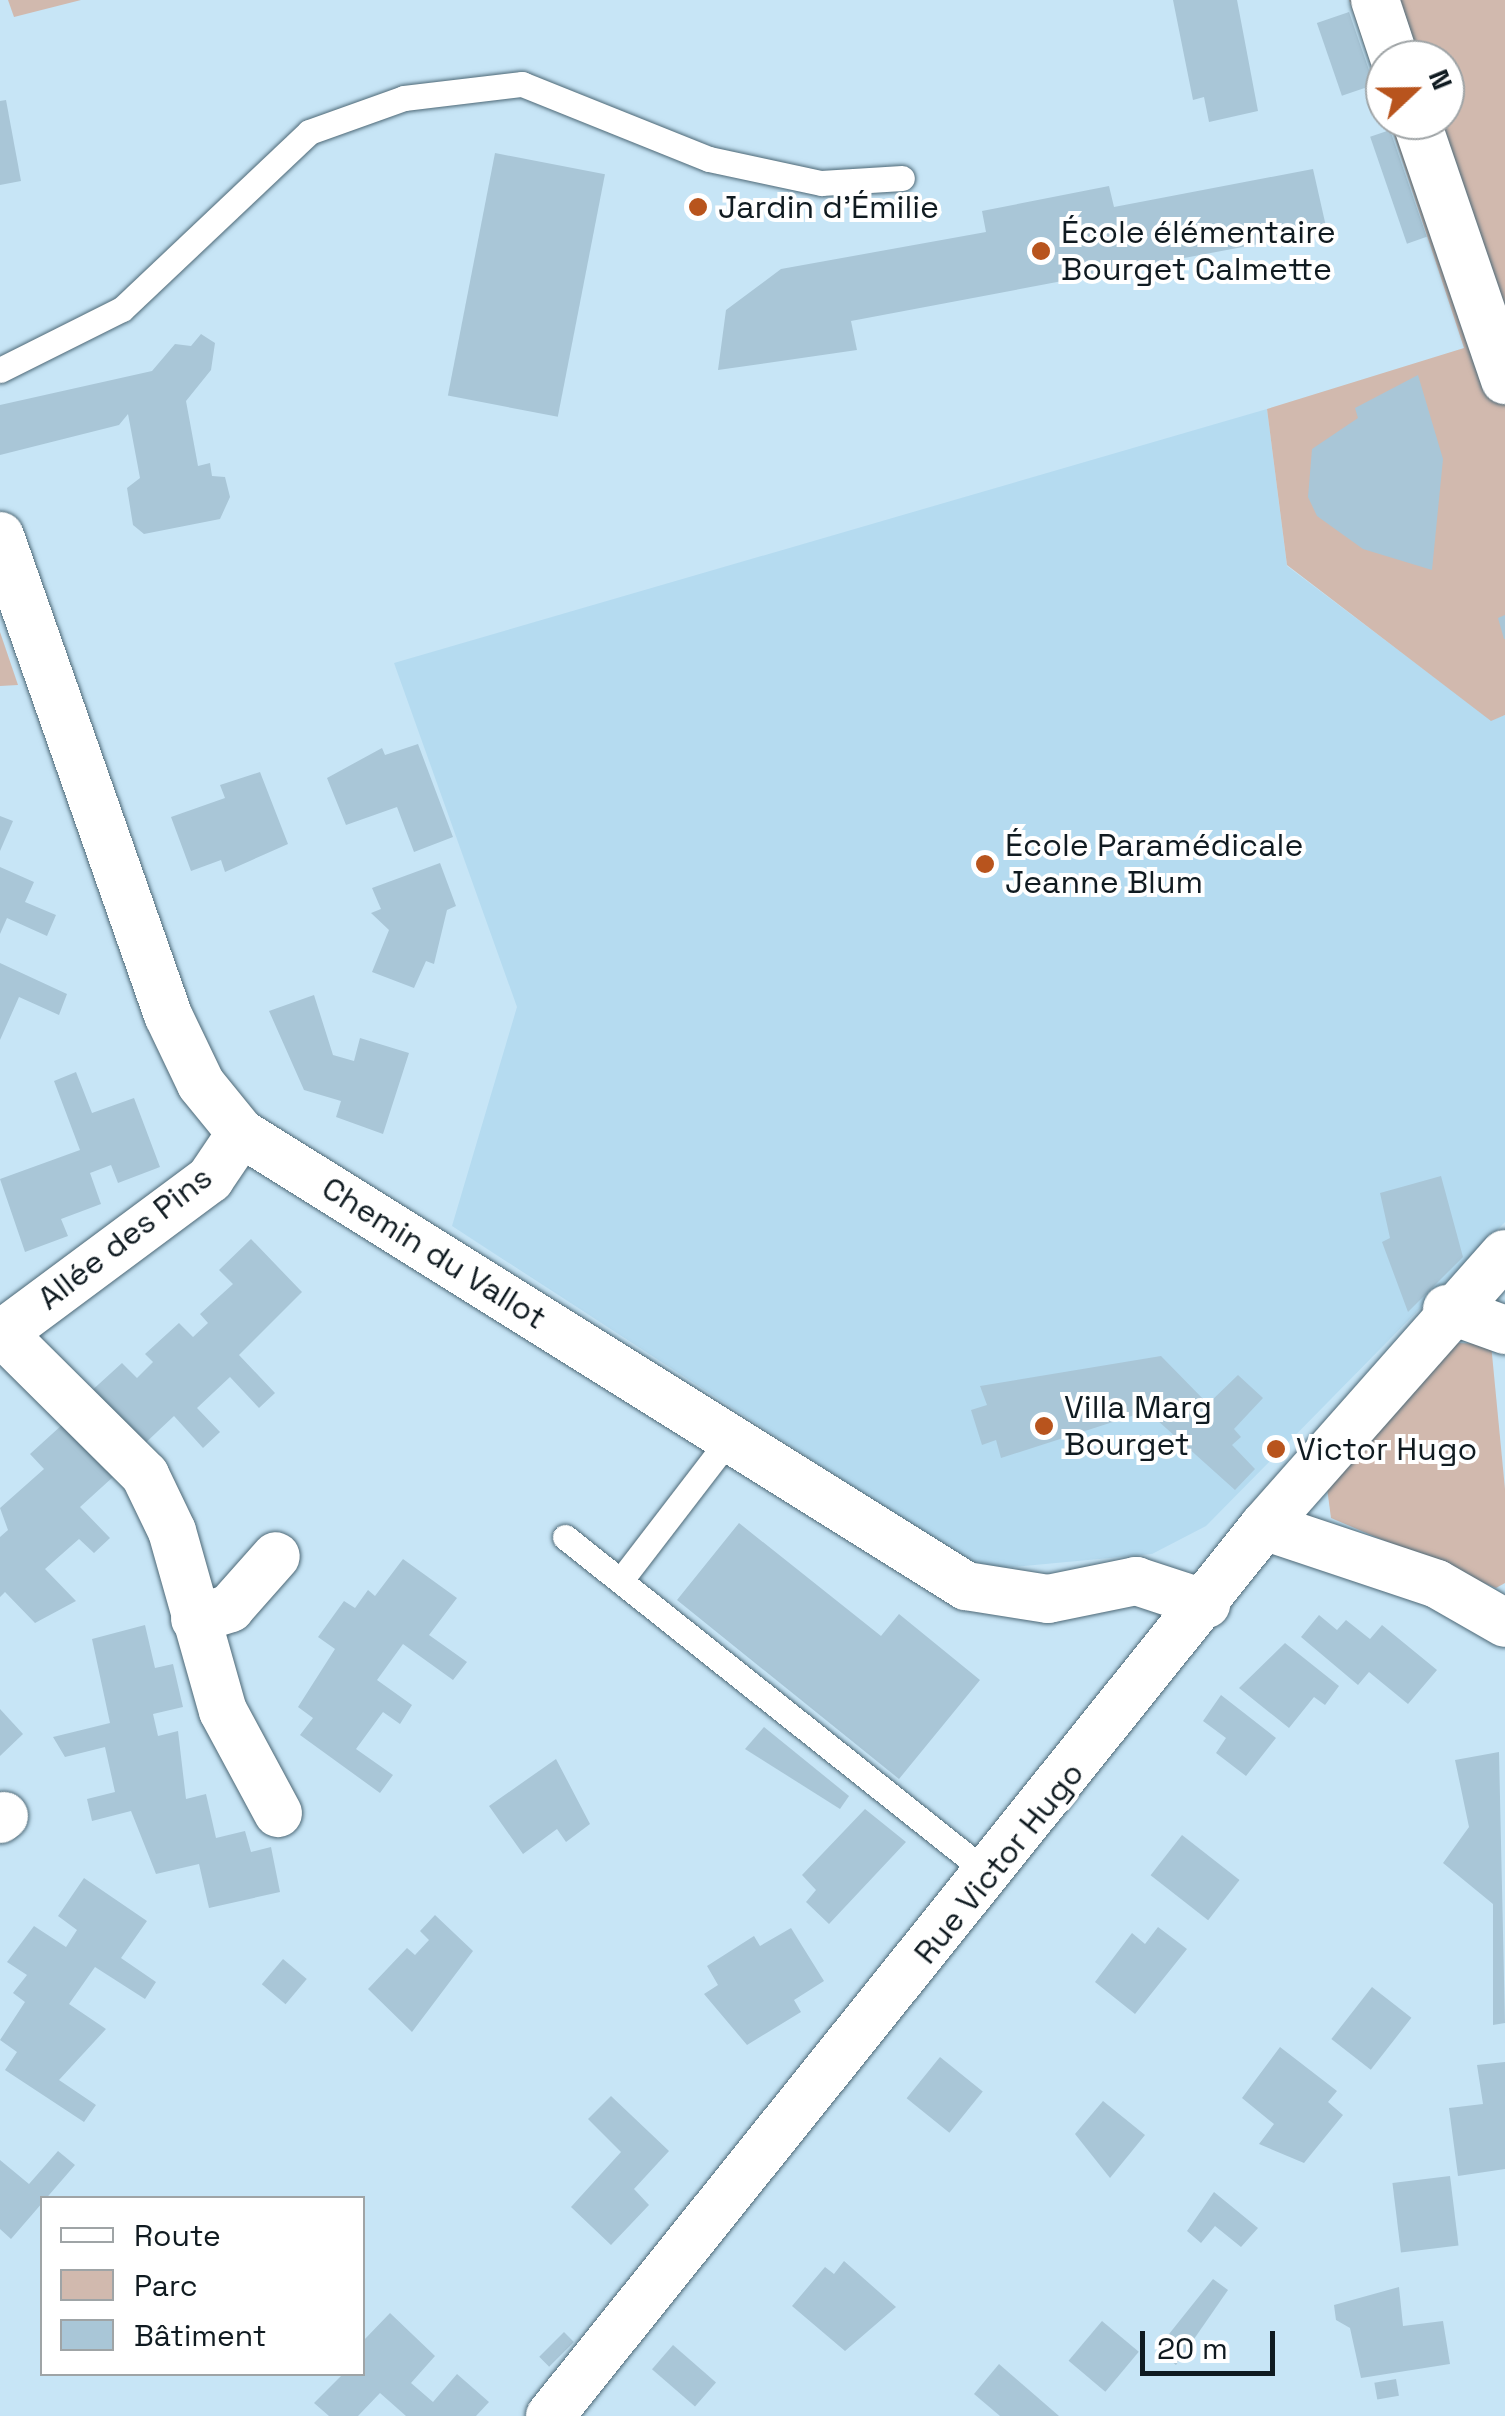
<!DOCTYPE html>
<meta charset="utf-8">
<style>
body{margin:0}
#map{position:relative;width:1505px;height:2416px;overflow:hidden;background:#c7e5f6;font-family:"Space Grotesk",sans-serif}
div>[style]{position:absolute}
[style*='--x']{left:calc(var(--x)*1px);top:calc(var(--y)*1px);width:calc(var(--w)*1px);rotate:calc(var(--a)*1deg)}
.built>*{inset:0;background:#b5dbf0}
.green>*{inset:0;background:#d1b9ae}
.building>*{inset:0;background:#a9c6d7;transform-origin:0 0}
.roads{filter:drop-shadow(0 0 2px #4d6876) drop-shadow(0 0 2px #4d6876)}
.lane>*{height:25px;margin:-12.5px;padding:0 12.5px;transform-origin:12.5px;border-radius:12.5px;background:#fff}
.street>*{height:48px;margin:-24px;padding:0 24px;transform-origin:24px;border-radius:24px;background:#fff}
.dots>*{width:28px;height:28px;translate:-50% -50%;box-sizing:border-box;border:5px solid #fff;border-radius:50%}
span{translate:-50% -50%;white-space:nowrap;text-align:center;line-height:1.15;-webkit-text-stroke:8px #fff;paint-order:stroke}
.poi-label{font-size:32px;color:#101b21}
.left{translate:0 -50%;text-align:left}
.street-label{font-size:32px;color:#101b21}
.legend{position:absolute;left:40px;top:2196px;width:325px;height:180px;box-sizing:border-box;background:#fff;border:2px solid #9fa4a6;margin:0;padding:12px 18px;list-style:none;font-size:30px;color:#101b21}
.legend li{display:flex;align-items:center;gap:20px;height:50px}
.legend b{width:50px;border:2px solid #9fa4a6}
.north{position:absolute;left:1365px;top:40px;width:100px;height:100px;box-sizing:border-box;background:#fff;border:2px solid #9fa4a6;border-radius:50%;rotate:68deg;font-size:28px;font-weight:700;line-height:40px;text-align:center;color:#101b21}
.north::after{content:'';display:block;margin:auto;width:35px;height:45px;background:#b8541d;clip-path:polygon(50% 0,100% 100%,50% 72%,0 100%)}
.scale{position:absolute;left:1140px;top:2331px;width:135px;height:45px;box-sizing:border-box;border:5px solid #101b21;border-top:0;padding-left:12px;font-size:30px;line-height:35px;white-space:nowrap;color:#101b21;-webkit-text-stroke:8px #fff;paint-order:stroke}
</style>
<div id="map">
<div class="built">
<i style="clip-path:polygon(1267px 409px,1287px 566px,1491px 720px,1505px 715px,1505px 1222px,1206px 1526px,1152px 1554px,982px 1570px,452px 1226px,517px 1007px,394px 663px)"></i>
</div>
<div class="green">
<i style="clip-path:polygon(8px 0,81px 0,14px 17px)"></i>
<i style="clip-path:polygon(1349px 0,1505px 0,1505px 715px,1491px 721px,1287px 565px,1267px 409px,1464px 348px,1389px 120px,1445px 120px,1445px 60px,1385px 60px,1385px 108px)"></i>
<i style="clip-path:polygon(0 632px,18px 685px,0 686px)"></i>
<i style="clip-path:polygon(1456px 1343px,1491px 1344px,1505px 1489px,1505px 1583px,1496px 1588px,1331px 1518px,1327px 1488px)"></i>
</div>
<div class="building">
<i style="clip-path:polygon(1173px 0,1237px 0,1258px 111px,1209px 122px,1204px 97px,1193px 100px)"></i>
<i style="left:1349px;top:12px;width:77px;height:34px;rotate:71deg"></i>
<i style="clip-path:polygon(6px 100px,21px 181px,0 185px,0 101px)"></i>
<i style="left:1390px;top:130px;width:113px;height:21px;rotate:71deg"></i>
<i style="left:495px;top:153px;width:112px;height:247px;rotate:11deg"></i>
<i style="clip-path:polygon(1313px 169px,1327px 231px,851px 321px,857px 350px,718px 370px,726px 310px,781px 269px,986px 232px,982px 211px,1109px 186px,1114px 207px)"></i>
<i style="clip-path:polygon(201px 334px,215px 343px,211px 370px,186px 401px,198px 466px,210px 463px,212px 476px,225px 477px,230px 497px,220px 519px,144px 534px,133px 525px,127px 488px,140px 478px,128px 414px,119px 425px,0 455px,0 405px,152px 371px,175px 344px,191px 346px)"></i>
<i style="clip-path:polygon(1418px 375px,1443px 459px,1432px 570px,1363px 549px,1317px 516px,1308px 497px,1312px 449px,1358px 418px,1355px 408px)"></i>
<i style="clip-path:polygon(1505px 615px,1505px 639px,1504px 639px,1498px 618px)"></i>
<i style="clip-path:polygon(418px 744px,453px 837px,414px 852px,397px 807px,346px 825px,327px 778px,382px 748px,385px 755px)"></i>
<i style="clip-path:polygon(260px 772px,288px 844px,225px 872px,221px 860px,191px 871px,171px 817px,225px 798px,220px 785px)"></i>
<i style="clip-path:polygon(0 816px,13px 821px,0 851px)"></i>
<i style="clip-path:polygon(440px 863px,456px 906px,447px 910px,434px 964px,426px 961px,414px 988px,372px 972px,389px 930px,371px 913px,381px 909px,372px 888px)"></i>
<i style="clip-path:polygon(0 867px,34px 882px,25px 902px,56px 915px,47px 936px,7px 918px,0 934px)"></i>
<i style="clip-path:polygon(0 963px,67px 994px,59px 1015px,19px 997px,0 1040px)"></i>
<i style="clip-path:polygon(314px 995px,333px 1055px,354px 1061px,360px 1038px,409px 1053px,383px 1134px,336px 1117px,341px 1101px,304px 1090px,269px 1011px)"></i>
<i style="clip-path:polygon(76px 1072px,92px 1113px,134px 1098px,160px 1167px,118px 1183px,111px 1165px,90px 1173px,101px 1204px,61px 1219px,68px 1236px,25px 1252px,0 1179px,80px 1150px,54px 1081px)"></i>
<i style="clip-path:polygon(1441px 1176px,1463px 1257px,1408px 1312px,1382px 1242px,1390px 1238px,1380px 1193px)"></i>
<i style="clip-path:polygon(251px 1239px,302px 1292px,239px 1355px,275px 1393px,259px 1408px,230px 1377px,197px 1408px,220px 1432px,203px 1448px,174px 1416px,140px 1448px,88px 1394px,122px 1363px,137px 1378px,153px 1362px,145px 1354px,179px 1323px,193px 1337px,208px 1323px,200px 1314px,233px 1284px,219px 1270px)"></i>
<i style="clip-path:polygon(1161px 1356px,1208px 1404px,1238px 1375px,1263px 1398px,1234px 1429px,1241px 1437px,1232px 1445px,1255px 1469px,1235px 1490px,1147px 1411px,1001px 1458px,996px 1440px,982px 1445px,971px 1410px,987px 1405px,980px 1386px)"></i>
<i style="clip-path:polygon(63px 1424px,113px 1477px,80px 1507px,110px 1538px,94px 1553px,79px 1539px,45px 1569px,76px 1601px,35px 1623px,5px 1592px,0 1597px,0 1537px,8px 1530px,0 1508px,44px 1469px,30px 1454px)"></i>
<i style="clip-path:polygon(739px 1523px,881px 1636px,899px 1614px,980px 1680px,899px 1779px,677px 1600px)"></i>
<i style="clip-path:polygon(403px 1559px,457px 1598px,429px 1635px,467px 1662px,453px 1680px,403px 1644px,377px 1680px,412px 1705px,400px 1724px,383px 1712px,356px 1749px,393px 1775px,380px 1793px,300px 1735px,313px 1718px,298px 1707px,335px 1649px,318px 1637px,344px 1601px,355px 1608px,368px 1590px,375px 1596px)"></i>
<i style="clip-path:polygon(1319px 1615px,1337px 1630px,1346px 1620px,1370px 1639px,1382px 1625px,1437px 1670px,1408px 1704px,1369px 1672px,1358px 1685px,1301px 1637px)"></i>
<i style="clip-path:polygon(145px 1625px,155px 1668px,173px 1664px,183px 1707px,153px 1714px,158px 1736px,178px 1731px,186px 1799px,206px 1794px,216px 1838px,245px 1831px,251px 1852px,271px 1847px,280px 1892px,209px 1908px,199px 1864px,156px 1874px,131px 1811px,92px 1821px,87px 1799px,115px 1792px,105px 1747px,65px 1757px,53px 1737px,110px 1723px,92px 1639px)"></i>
<i style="clip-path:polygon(1285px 1643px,1339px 1686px,1325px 1705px,1314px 1697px,1289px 1728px,1239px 1688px)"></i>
<i style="clip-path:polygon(1221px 1695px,1276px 1738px,1246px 1776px,1216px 1753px,1226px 1738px,1203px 1721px)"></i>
<i style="clip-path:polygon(0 1709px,23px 1734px,0 1756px)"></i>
<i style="clip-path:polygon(764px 1727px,849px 1796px,840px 1809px,745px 1749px)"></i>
<i style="clip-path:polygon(1499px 1752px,1505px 2023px,1493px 2025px,1493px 1904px,1443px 1863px,1469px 1827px,1455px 1760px)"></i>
<i style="clip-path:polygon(556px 1759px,590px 1824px,566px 1842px,557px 1829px,523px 1854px,489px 1806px)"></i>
<i style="clip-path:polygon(865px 1809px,906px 1842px,829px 1924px,806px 1902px,816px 1890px,802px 1875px)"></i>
<i style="left:1182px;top:1835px;width:73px;height:51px;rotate:38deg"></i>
<i style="clip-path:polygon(84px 1878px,147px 1921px,121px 1958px,156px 1982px,145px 1999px,95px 1967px,69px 2004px,106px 2029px,59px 2080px,96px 2105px,84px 2122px,5px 2070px,17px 2052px,0 2040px,25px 2002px,13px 1993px,27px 1975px,7px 1962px,34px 1926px,66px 1947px,77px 1930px,58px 1916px)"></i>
<i style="clip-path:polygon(435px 1915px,473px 1951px,412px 2032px,368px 1989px,407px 1948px,415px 1955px,429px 1940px,420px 1931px)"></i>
<i style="clip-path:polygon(1158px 1927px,1187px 1949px,1135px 2014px,1095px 1982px,1132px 1933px,1145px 1944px)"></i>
<i style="clip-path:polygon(791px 1928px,824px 1981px,794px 2000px,801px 2012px,747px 2045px,704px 1994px,718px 1985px,707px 1966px,754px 1936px,760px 1946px)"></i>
<i style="left:283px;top:1959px;width:31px;height:33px;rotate:40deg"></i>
<i style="left:1372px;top:1987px;width:50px;height:66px;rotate:38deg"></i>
<i style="clip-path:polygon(1280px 2047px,1337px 2091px,1328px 2102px,1343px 2115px,1304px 2163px,1259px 2144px,1274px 2124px,1242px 2098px)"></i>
<i style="left:940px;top:2057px;width:55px;height:53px;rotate:39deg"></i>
<i style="clip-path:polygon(1505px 2062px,1505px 2169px,1458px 2176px,1449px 2108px,1483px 2104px,1477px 2065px)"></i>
<i style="clip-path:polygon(611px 2096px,669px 2151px,634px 2189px,649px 2205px,611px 2245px,571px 2207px,621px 2152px,588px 2119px)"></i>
<i style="clip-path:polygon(1103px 2101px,1145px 2135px,1110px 2178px,1075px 2134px)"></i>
<i style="clip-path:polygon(58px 2151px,75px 2165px,11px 2239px,0 2229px,0 2160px,29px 2184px)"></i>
<i style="left:1450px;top:2176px;width:70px;height:58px;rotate:83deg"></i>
<i style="clip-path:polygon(1214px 2192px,1258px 2228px,1241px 2247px,1215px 2226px,1201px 2243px,1187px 2231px)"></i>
<i style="clip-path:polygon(844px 2261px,896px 2307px,845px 2351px,792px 2306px,825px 2267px,834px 2274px)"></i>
<i style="clip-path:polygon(1213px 2279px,1228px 2290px,1176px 2365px,1157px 2349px)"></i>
<i style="clip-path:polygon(1399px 2287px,1403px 2326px,1443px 2321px,1450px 2364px,1361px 2378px,1350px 2328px,1336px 2320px,1334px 2305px)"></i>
<i style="clip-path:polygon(390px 2313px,435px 2356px,411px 2383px,433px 2402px,457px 2374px,489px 2402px,476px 2416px,406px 2416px,380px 2393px,358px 2416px,329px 2416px,314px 2403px,343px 2374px,362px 2374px,364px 2340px)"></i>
<i style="left:1102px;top:2321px;width:48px;height:52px;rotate:40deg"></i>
<i style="left:564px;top:2332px;width:14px;height:35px;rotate:45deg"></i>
<i style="left:673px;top:2345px;width:57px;height:32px;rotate:41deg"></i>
<i style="clip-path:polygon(999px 2364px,1059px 2416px,1000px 2416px,974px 2394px)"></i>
<i style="left:1396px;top:2379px;width:17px;height:22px;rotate:80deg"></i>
</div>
<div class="roads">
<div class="lane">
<i style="--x:0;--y:370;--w:136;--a:-26.6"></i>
<i style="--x:122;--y:309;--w:257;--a:-43.4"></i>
<i style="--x:309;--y:132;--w:101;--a:-19.7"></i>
<i style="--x:404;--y:98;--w:119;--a:-6.8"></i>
<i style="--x:522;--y:84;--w:201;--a:21.9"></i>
<i style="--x:709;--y:159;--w:115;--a:12.1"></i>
<i style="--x:821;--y:183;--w:81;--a:-3.5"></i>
<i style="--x:565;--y:1537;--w:542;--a:38.48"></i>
<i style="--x:621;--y:1580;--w:179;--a:-52.5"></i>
</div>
<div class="street">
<i style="--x:1375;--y:0;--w:63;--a:71.6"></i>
<i style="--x:1416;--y:120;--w:275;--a:71.1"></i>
<i style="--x:0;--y:536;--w:508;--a:70.67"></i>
<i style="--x:168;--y:1015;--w:76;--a:64.4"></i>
<i style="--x:201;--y:1084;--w:63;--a:50.8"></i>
<i style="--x:241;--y:1133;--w:855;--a:32"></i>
<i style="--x:966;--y:1586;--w:83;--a:9"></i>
<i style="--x:1048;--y:1599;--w:90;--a:-11.6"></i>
<i style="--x:1136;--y:1581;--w:74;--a:18.2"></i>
<i style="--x:1447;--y:1309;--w:62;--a:19.9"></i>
<i style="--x:2;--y:1333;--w:202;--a:44.8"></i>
<i style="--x:145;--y:1475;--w:62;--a:64.3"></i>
<i style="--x:172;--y:1531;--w:187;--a:74.2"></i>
<i style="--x:223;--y:1711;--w:116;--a:61.7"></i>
<i style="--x:0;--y:1335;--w:262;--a:-36.6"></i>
<i style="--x:210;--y:1179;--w:55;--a:-56"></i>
<i style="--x:1264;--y:1526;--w:182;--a:18.5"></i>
<i style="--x:1437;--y:1584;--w:78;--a:29.8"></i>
<i style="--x:195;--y:1619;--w:37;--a:-17"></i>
<i style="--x:230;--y:1608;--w:69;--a:-48.5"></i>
<i style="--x:0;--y:1819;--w:5;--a:-37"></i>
<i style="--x:550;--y:2416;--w:1141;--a:-51.26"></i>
<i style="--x:1264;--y:1526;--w:363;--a:-48.5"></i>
</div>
</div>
<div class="dots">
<i style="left:698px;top:207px;background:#b8541d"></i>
<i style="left:1041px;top:251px;background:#b8541d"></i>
<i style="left:985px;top:864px;background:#b8541d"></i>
<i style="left:1044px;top:1426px;background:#b8541d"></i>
<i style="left:1276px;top:1449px;background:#b8541d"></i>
</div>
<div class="poi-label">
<span class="left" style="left:718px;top:207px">Jardin d'Émilie</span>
<span class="left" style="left:1061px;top:251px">École élémentaire<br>Bourget Calmette</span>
<span class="left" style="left:1005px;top:864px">École Paramédicale<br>Jeanne Blum</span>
<span class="left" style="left:1064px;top:1426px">Villa Marg<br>Bourget</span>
<span class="left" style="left:1296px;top:1449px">Victor Hugo</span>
</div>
<div class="street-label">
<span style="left:125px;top:1238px;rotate:-38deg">Allée des Pins</span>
<span style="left:434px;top:1253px;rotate:32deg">Chemin du Vallot</span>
<span style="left:999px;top:1863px;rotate:-51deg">Rue Victor Hugo</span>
</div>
<ul class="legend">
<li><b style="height:12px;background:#fff"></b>Route</li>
<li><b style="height:28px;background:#d1b9ae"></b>Parc</li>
<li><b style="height:28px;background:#a9c6d7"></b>Bâtiment</li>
</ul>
<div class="north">N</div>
<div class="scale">20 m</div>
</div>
